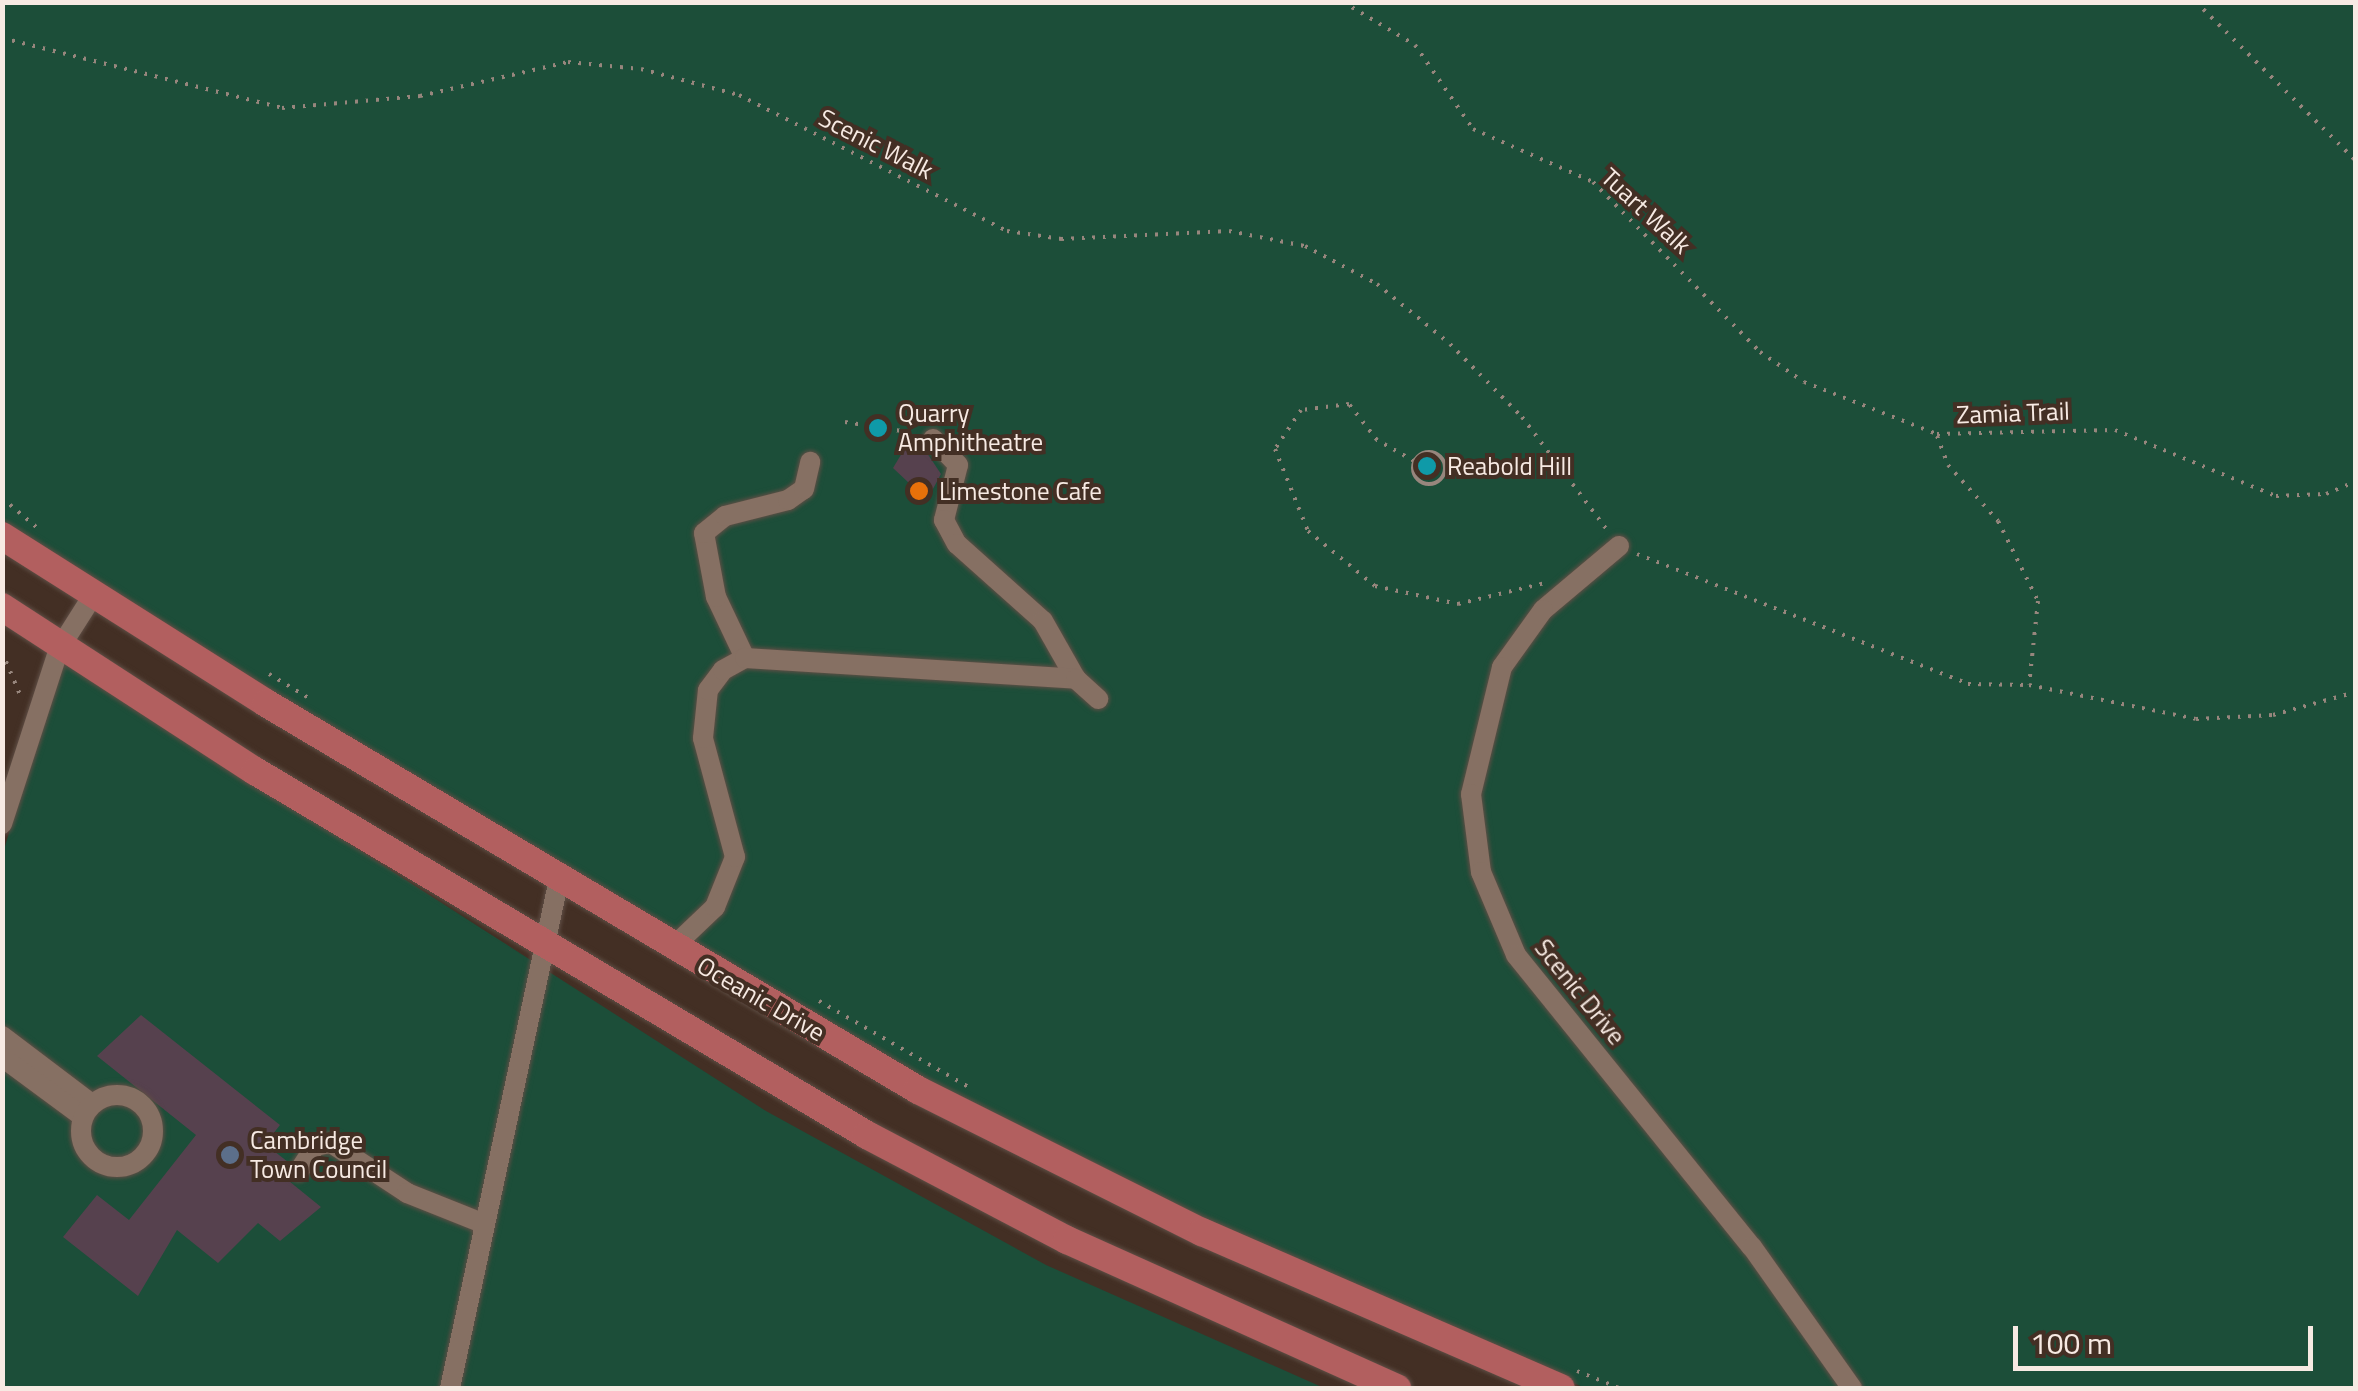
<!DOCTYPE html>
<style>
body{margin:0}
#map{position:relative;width:2358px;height:1391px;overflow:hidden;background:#432f24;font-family:"Titillium Web",sans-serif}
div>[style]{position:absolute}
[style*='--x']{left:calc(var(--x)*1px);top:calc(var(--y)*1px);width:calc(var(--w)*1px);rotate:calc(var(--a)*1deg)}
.green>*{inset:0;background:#1c4e39}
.building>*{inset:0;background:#56414e}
.path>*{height:4px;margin-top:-2px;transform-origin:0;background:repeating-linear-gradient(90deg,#97867d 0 2.5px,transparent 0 10.5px)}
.path>.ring{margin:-2px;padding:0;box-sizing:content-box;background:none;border:4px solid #97867d;border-radius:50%}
.roads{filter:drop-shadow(0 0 2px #5f4e45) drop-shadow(0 0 2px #5f4e45)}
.minor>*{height:20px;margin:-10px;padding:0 10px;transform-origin:10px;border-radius:10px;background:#867063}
.minor>.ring{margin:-10px;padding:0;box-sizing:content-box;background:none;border:20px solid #867063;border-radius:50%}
.major>*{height:28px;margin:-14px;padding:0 14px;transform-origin:14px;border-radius:14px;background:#b25f5f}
.dots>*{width:28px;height:28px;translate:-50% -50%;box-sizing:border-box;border:5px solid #432f24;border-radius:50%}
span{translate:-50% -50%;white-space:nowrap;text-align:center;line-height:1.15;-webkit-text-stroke:8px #432f24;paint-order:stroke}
.street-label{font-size:25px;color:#f7eae3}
.poi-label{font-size:25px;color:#f7eae3}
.left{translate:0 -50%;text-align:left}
.frame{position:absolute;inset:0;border:5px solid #f7eae3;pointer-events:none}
.scale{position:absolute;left:2013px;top:1326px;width:300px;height:45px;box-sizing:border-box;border:5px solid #f7eae3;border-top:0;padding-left:12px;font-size:30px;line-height:35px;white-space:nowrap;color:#f7eae3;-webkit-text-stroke:8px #432f24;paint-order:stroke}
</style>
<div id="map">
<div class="green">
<i style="clip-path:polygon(3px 3px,2355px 3px,2355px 1388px,1585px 1388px,1087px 1166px,923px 1080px,272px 693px,3px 521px)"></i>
<i style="clip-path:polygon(61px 659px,766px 1111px,1046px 1265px,1324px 1388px,3px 1388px,3px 853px)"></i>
</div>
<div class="building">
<i style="clip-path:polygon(908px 443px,921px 444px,941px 474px,927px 500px,893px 468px)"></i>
<i style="clip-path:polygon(141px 1015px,280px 1125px,265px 1144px,288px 1162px,284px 1177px,321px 1207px,280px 1241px,258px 1223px,218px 1263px,177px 1230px,138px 1296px,63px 1237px,97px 1195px,129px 1220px,196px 1135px,97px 1056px)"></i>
</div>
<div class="path">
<i style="--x:1343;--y:2;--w:84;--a:30.8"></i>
<i style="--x:1415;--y:45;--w:102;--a:55.4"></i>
<i style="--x:1473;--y:129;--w:131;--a:23.8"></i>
<i style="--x:1593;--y:182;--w:238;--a:45.5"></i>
<i style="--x:1760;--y:352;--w:53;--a:34.3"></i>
<i style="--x:1804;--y:382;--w:143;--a:21.4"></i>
<i style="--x:2196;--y:2;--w:226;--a:44.8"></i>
<i style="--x:2;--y:38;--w:289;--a:14"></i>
<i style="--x:282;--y:108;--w:139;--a:-5"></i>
<i style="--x:420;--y:96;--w:152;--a:-12.9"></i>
<i style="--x:568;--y:62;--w:73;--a:5.5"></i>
<i style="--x:641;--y:69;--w:101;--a:14.9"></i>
<i style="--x:739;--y:95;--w:301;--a:26.9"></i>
<i style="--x:1007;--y:231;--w:55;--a:8.4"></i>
<i style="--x:1061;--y:239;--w:168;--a:-2.7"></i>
<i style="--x:1229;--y:231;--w:77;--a:11.2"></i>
<i style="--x:1305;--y:246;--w:81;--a:27.8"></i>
<i style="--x:1377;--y:284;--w:94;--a:39.4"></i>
<i style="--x:1450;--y:344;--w:103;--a:45.4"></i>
<i style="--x:1522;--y:417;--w:141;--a:53"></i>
<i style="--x:845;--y:422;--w:70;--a:9.1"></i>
<i style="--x:1937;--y:434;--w:178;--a:-1.3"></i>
<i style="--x:2115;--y:430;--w:174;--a:22.3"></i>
<i style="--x:2276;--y:496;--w:50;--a:-2.3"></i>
<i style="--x:2326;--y:494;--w:33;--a:-23"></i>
<i style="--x:1937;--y:436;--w:31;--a:69"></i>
<i style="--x:1948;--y:465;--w:75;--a:48.2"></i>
<i style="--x:1998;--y:521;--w:89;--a:63.4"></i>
<i style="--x:2038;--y:601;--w:84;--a:96.1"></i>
<i class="ring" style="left:1413px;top:452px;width:28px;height:28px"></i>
<i style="--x:1414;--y:461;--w:43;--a:-150.4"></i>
<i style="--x:1377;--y:440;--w:46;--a:-127.9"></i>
<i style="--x:1349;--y:404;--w:48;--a:172.9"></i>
<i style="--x:1301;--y:410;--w:47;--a:123.7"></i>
<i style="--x:1275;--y:449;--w:88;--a:68.1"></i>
<i style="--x:1308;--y:531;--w:87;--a:39.4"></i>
<i style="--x:1375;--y:586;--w:85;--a:12.2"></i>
<i style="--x:1458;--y:604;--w:89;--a:-13.6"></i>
<i style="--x:2;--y:498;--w:51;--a:40.2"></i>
<i style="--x:1637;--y:554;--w:356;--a:21.4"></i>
<i style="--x:1968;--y:684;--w:61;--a:0.9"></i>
<i style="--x:2029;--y:685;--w:170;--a:11.5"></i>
<i style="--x:2196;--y:719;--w:77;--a:-3"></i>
<i style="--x:2273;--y:715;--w:86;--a:-15.5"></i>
<i style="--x:2;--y:652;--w:49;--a:67.1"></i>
<i style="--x:269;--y:674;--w:50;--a:31.2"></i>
<i style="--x:819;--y:1001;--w:171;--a:29.9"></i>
<i style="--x:1577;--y:1371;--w:45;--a:22"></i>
</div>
<div class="roads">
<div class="minor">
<i style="--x:933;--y:439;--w:36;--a:46"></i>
<i style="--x:958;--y:465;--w:57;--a:104.3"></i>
<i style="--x:944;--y:520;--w:27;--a:62"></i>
<i style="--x:957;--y:544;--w:115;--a:41.8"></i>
<i style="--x:1043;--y:621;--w:67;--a:60.4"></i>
<i style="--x:1619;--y:546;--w:99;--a:139.9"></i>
<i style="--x:1543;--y:610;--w:70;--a:125.7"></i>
<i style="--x:1502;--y:667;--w:131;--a:103.7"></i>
<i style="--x:1471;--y:794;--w:79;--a:82.7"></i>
<i style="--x:1481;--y:872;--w:90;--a:67.1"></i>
<i style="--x:1516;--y:955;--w:375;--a:51.1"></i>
<i style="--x:1752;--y:1247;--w:173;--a:54.7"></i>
<i style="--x:745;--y:658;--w:68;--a:-115.4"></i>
<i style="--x:716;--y:597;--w:65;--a:-100.6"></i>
<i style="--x:704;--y:533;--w:27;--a:-39"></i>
<i style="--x:725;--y:516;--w:65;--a:-14.3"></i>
<i style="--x:788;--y:500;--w:19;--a:-35"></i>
<i style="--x:804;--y:489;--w:28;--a:-77"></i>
<i style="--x:2;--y:824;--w:184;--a:-72"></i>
<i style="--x:59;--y:649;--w:62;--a:-57.6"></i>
<i style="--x:673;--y:947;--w:58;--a:-43.6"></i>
<i style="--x:715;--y:907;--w:54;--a:-68.2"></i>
<i style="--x:735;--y:857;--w:123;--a:-105.1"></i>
<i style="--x:703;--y:738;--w:48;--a:-84.1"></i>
<i style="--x:708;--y:690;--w:25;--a:-53"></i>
<i style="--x:723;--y:670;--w:25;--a:-29"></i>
<i style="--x:745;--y:658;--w:332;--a:3.6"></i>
<i style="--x:1076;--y:679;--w:30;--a:42"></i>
<i style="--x:2;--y:1036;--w:113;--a:37.1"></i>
<i style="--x:2;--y:1057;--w:101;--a:36.5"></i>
<i class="ring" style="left:81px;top:1095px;width:52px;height:52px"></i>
<i style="--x:299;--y:1171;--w:30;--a:-57"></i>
<i style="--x:315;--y:1146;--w:16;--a:-11"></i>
<i style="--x:331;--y:1143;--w:91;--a:33.3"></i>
<i style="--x:407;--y:1193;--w:81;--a:21.8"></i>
<i style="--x:450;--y:1388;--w:521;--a:-77.91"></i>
</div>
<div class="major">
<i style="--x:2;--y:536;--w:312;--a:32.3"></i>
<i style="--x:266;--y:703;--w:758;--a:30.69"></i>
<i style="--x:918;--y:1090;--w:318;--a:26.6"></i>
<i style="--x:1202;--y:1232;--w:391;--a:23.5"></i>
<i style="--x:2;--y:607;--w:302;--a:33"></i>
<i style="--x:255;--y:771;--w:712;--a:30.74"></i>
<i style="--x:867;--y:1135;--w:226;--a:27.7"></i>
<i style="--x:1067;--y:1240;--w:362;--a:24.2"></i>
</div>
</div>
<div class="dots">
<i style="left:878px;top:428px;background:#0f9aa8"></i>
<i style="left:1427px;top:466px;background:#0f9aa8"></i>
<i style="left:919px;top:491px;background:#e8710a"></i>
<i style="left:230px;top:1155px;background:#5c6f8a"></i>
</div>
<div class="street-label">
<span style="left:876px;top:144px;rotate:27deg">Scenic Walk</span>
<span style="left:1646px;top:211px;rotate:43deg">Tuart Walk</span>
<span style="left:2013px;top:413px;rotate:-2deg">Zamia Trail</span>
<span style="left:1580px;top:992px;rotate:51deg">Scenic Drive</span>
<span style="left:761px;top:999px;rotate:30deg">Oceanic Drive</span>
</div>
<div class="poi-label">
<span class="left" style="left:898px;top:428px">Quarry<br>Amphitheatre</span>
<span class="left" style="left:1447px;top:466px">Reabold Hill</span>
<span class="left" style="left:939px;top:491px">Limestone Cafe</span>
<span class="left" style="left:250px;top:1155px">Cambridge<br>Town Council</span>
</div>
<div class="frame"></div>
<div class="scale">100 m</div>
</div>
